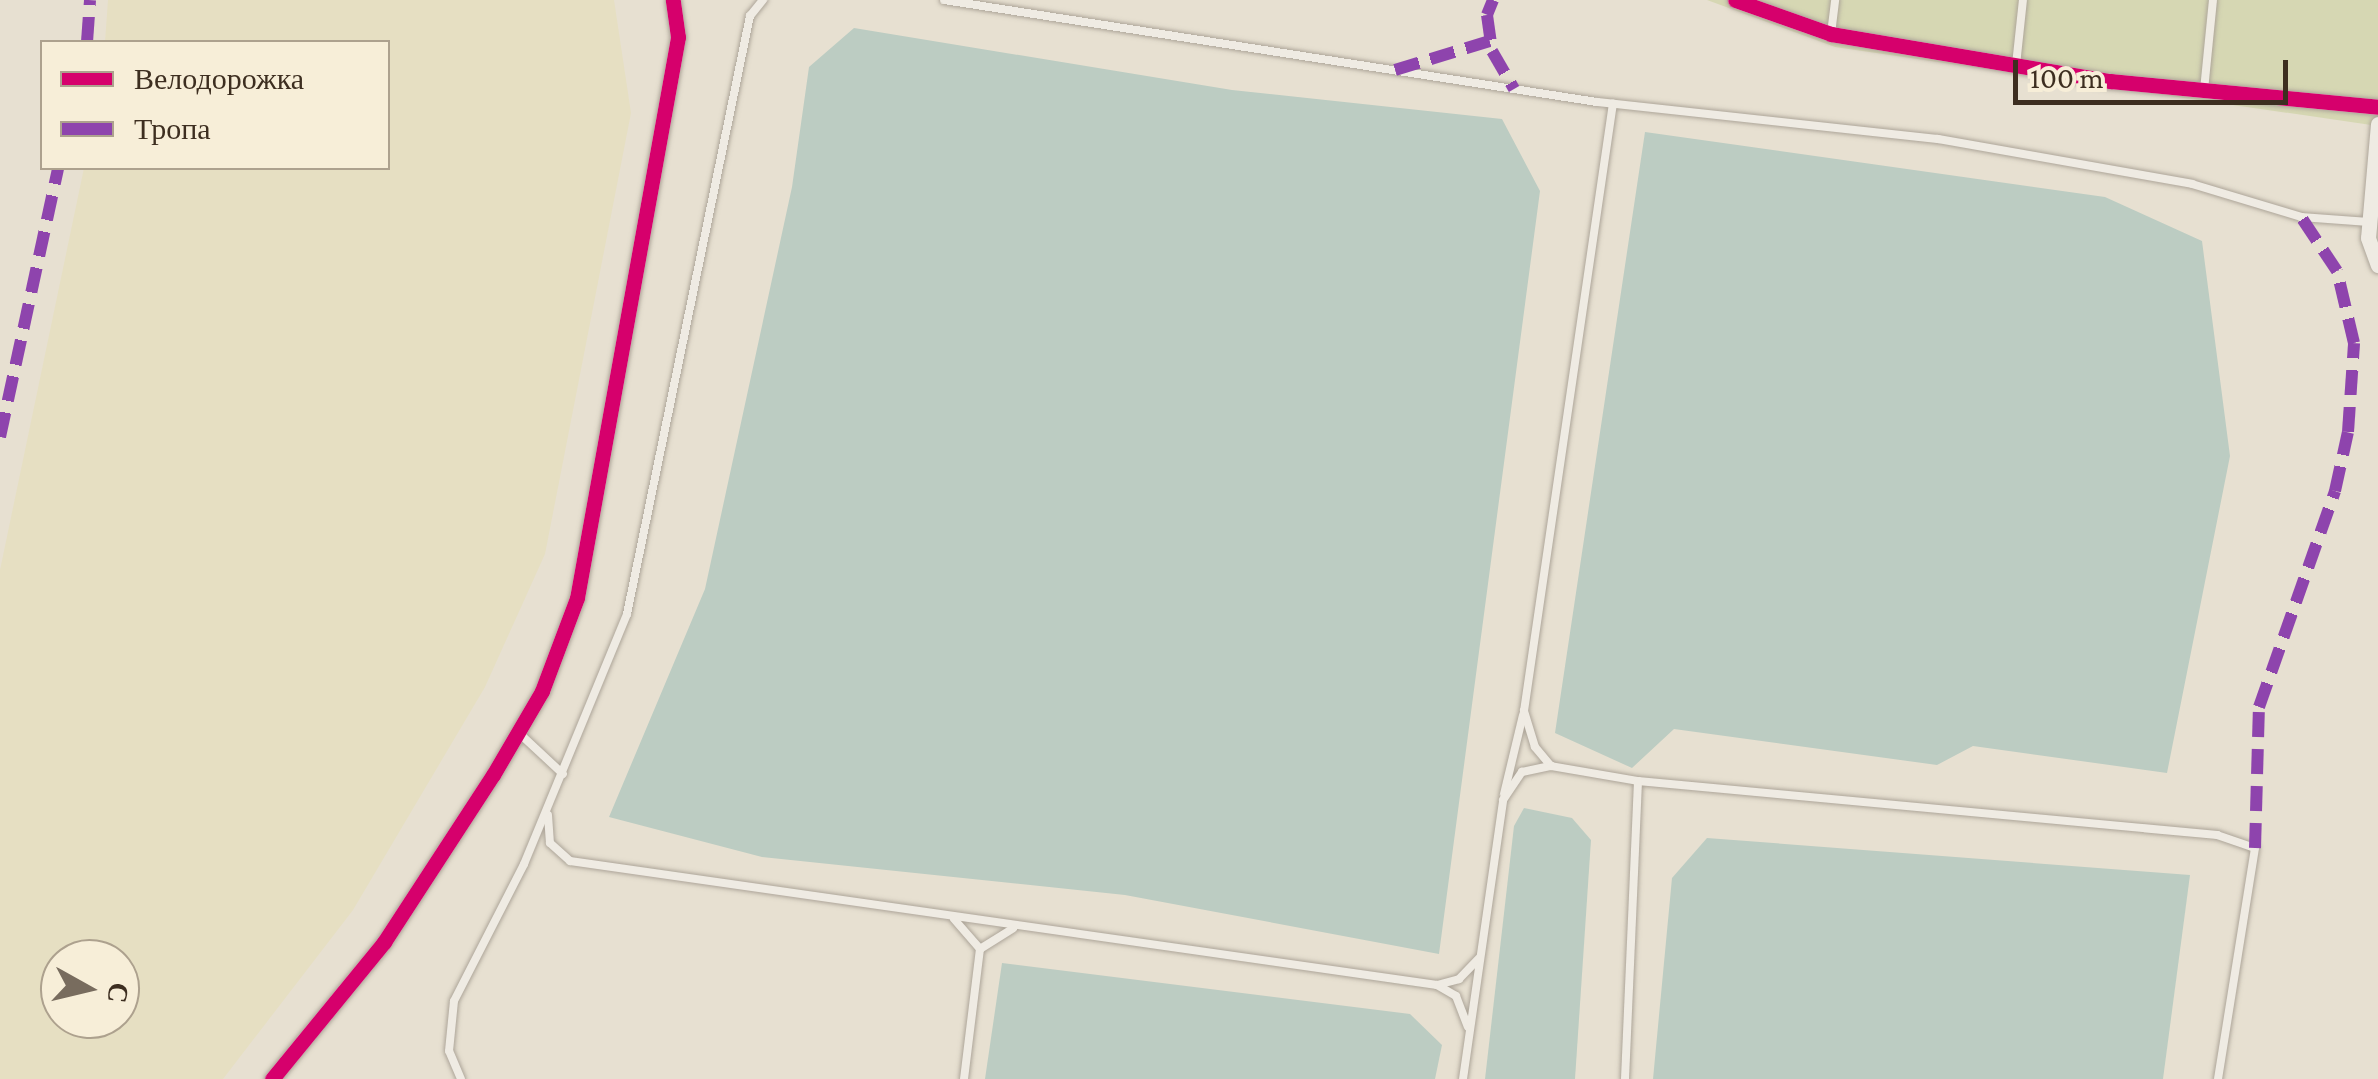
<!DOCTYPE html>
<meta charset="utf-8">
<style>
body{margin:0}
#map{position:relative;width:2378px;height:1079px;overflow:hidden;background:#e7e0d1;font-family:"Crimson Pro",serif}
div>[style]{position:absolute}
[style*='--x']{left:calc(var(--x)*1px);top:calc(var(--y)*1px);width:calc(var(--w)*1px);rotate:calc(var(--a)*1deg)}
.farmland>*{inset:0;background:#e6dfc2}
.green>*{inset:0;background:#d6d7b3}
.water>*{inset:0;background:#bcccc2}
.roads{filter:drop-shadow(0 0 2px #ada599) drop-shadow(0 0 2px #ada599)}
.service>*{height:8px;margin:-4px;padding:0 4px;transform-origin:4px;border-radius:4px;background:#efebe3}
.minor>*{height:15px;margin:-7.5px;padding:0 7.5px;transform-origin:7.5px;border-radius:7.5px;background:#efebe3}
.quiet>*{height:12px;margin-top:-6px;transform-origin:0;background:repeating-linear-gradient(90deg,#8e44ad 0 25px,transparent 0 37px)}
.cycleway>*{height:15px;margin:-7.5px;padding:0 7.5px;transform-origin:7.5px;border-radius:7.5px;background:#d6006c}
span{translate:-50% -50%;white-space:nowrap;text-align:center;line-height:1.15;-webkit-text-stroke:8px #f7eed8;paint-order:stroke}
.legend{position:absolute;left:40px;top:40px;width:350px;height:130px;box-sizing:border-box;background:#f7eed8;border:2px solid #ada18e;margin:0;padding:12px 18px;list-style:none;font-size:30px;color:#3d2e20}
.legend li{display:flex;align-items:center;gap:20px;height:50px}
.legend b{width:50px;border:2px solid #ada18e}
.north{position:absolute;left:40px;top:939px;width:100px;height:100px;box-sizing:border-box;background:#f7eed8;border:2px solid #ada18e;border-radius:50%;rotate:98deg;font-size:28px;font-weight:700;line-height:40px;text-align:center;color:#3d2e20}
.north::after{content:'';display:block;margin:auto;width:35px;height:45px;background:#786c5e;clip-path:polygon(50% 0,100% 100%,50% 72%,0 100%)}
.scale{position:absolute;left:2013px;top:60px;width:275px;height:45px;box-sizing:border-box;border:5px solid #3d2e20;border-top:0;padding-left:12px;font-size:30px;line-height:35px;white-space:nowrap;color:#3d2e20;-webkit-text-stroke:8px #f7eed8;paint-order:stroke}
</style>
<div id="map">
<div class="farmland">
<i style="clip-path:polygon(evenodd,108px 0,614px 0,631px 113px,545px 554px,485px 687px,353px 910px,223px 1079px,0 1079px,0 570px,84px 168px,388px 168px,388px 42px,105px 42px,108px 0,60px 959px,120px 959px,120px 1019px,60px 1019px,60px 959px)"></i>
</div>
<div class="green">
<i style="clip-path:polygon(1707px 0,2378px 0,2378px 126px,1835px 47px)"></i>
</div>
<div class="water">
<i style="clip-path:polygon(854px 28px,1232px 90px,1502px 119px,1540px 191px,1439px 954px,1125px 895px,762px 857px,609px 817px,705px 589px,792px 187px,809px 67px)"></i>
<i style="clip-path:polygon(1645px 132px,2105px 197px,2202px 241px,2230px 456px,2167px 773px,1973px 746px,1937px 765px,1674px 729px,1632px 768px,1555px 733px)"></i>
<i style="clip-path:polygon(1524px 808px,1572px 818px,1591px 840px,1575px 1079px,1485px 1079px,1514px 826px)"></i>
<i style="clip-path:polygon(1707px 838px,2190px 875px,2163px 1079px,1653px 1079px,1672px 878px)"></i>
<i style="clip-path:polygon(1002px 963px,1410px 1014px,1442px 1045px,1435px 1079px,985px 1079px)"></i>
</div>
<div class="roads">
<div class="service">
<i style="--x:944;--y:0;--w:661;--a:8.88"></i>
<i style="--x:1597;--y:102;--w:343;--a:6.2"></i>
<i style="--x:1938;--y:139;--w:258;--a:10"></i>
<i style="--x:2192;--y:184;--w:114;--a:16.8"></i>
<i style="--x:2301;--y:217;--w:68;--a:4.2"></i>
<i style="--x:1831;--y:34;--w:34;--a:-83"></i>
<i style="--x:2016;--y:65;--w:65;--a:-83.9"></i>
<i style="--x:2204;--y:90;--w:90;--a:-84.3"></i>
<i style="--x:519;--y:733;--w:60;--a:43"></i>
<i style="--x:1551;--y:766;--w:25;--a:-130"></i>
<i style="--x:1535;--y:747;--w:38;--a:-107"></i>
<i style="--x:1524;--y:711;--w:614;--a:-81.67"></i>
<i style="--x:1504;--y:794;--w:81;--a:-76.5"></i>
<i style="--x:548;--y:815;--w:28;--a:86"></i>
<i style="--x:550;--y:843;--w:27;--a:42"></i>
<i style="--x:570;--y:861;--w:876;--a:8.14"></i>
<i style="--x:1437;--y:985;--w:22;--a:30"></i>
<i style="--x:1456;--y:996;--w:33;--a:69"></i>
<i style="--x:954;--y:919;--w:40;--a:49"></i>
<i style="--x:1437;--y:985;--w:23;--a:-15"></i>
<i style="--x:1459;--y:979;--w:28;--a:-46"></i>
<i style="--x:461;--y:1079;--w:30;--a:-113"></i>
<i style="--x:449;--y:1051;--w:50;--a:-84.3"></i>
<i style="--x:454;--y:1001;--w:154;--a:-62.9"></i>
<i style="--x:524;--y:864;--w:270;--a:-67.6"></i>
<i style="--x:627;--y:614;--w:611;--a:-78.38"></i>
<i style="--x:750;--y:16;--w:21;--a:-51"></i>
<i style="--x:964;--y:1079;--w:131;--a:-83"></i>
<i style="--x:980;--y:949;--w:39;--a:-32"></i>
<i style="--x:1463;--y:1079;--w:282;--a:-81.8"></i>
<i style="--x:1503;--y:800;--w:34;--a:-56"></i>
<i style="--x:1522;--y:772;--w:30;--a:-12"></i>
<i style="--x:1551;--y:766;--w:88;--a:9.8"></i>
<i style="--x:1638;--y:781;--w:582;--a:5.33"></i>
<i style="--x:2217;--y:835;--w:40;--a:18.9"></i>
<i style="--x:2255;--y:848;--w:234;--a:99.1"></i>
<i style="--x:1625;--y:1079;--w:298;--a:-87.5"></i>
</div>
<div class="minor">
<i style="--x:1735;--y:0;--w:102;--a:19.5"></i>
<i style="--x:1831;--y:34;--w:283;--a:9.6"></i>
<i style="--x:2110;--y:81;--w:269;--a:5.5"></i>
<i style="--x:2378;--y:124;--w:114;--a:95"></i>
<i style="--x:2368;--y:238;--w:29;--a:70"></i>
<i style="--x:272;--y:1079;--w:177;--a:-50.7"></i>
<i style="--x:384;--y:942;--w:199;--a:-56.9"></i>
<i style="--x:493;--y:775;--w:97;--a:-59.7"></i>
<i style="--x:542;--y:691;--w:99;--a:-69.4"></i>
<i style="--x:577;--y:598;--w:570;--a:-79.79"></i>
<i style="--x:678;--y:37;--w:37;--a:-98"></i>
</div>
</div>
<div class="quiet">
<i style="--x:1493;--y:0;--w:16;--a:112"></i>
<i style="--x:1487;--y:15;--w:36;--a:82"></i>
<i style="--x:1492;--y:51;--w:44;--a:59.9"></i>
<i style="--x:87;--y:42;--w:42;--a:-85.9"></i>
<i style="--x:1395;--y:70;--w:99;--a:-17"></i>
<i style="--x:0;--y:437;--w:275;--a:-77.8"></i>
<i style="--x:2255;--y:848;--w:141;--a:-88.4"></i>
<i style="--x:2259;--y:707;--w:229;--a:-70.6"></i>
<i style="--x:2335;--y:491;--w:60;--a:-77.6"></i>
<i style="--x:2348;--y:432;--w:89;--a:-86.1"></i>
<i style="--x:2354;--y:343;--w:74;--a:-103.3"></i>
<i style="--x:2337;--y:271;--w:65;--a:-123.7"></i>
</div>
<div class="cycleway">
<i style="--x:1735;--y:0;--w:102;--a:19.5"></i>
<i style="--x:1831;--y:34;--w:283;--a:9.6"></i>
<i style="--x:2110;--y:81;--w:269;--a:5.5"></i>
<i style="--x:272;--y:1079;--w:177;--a:-50.7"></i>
<i style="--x:384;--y:942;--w:199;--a:-56.9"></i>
<i style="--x:493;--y:775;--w:97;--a:-59.7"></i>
<i style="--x:542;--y:691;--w:99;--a:-69.4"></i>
<i style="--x:577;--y:598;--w:570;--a:-79.79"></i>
<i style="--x:678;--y:37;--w:37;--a:-98"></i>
</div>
<ul class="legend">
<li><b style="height:12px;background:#d6006c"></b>Велодорожка</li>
<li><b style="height:12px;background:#8e44ad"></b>Тропа</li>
</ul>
<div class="north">С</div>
<div class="scale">100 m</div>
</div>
